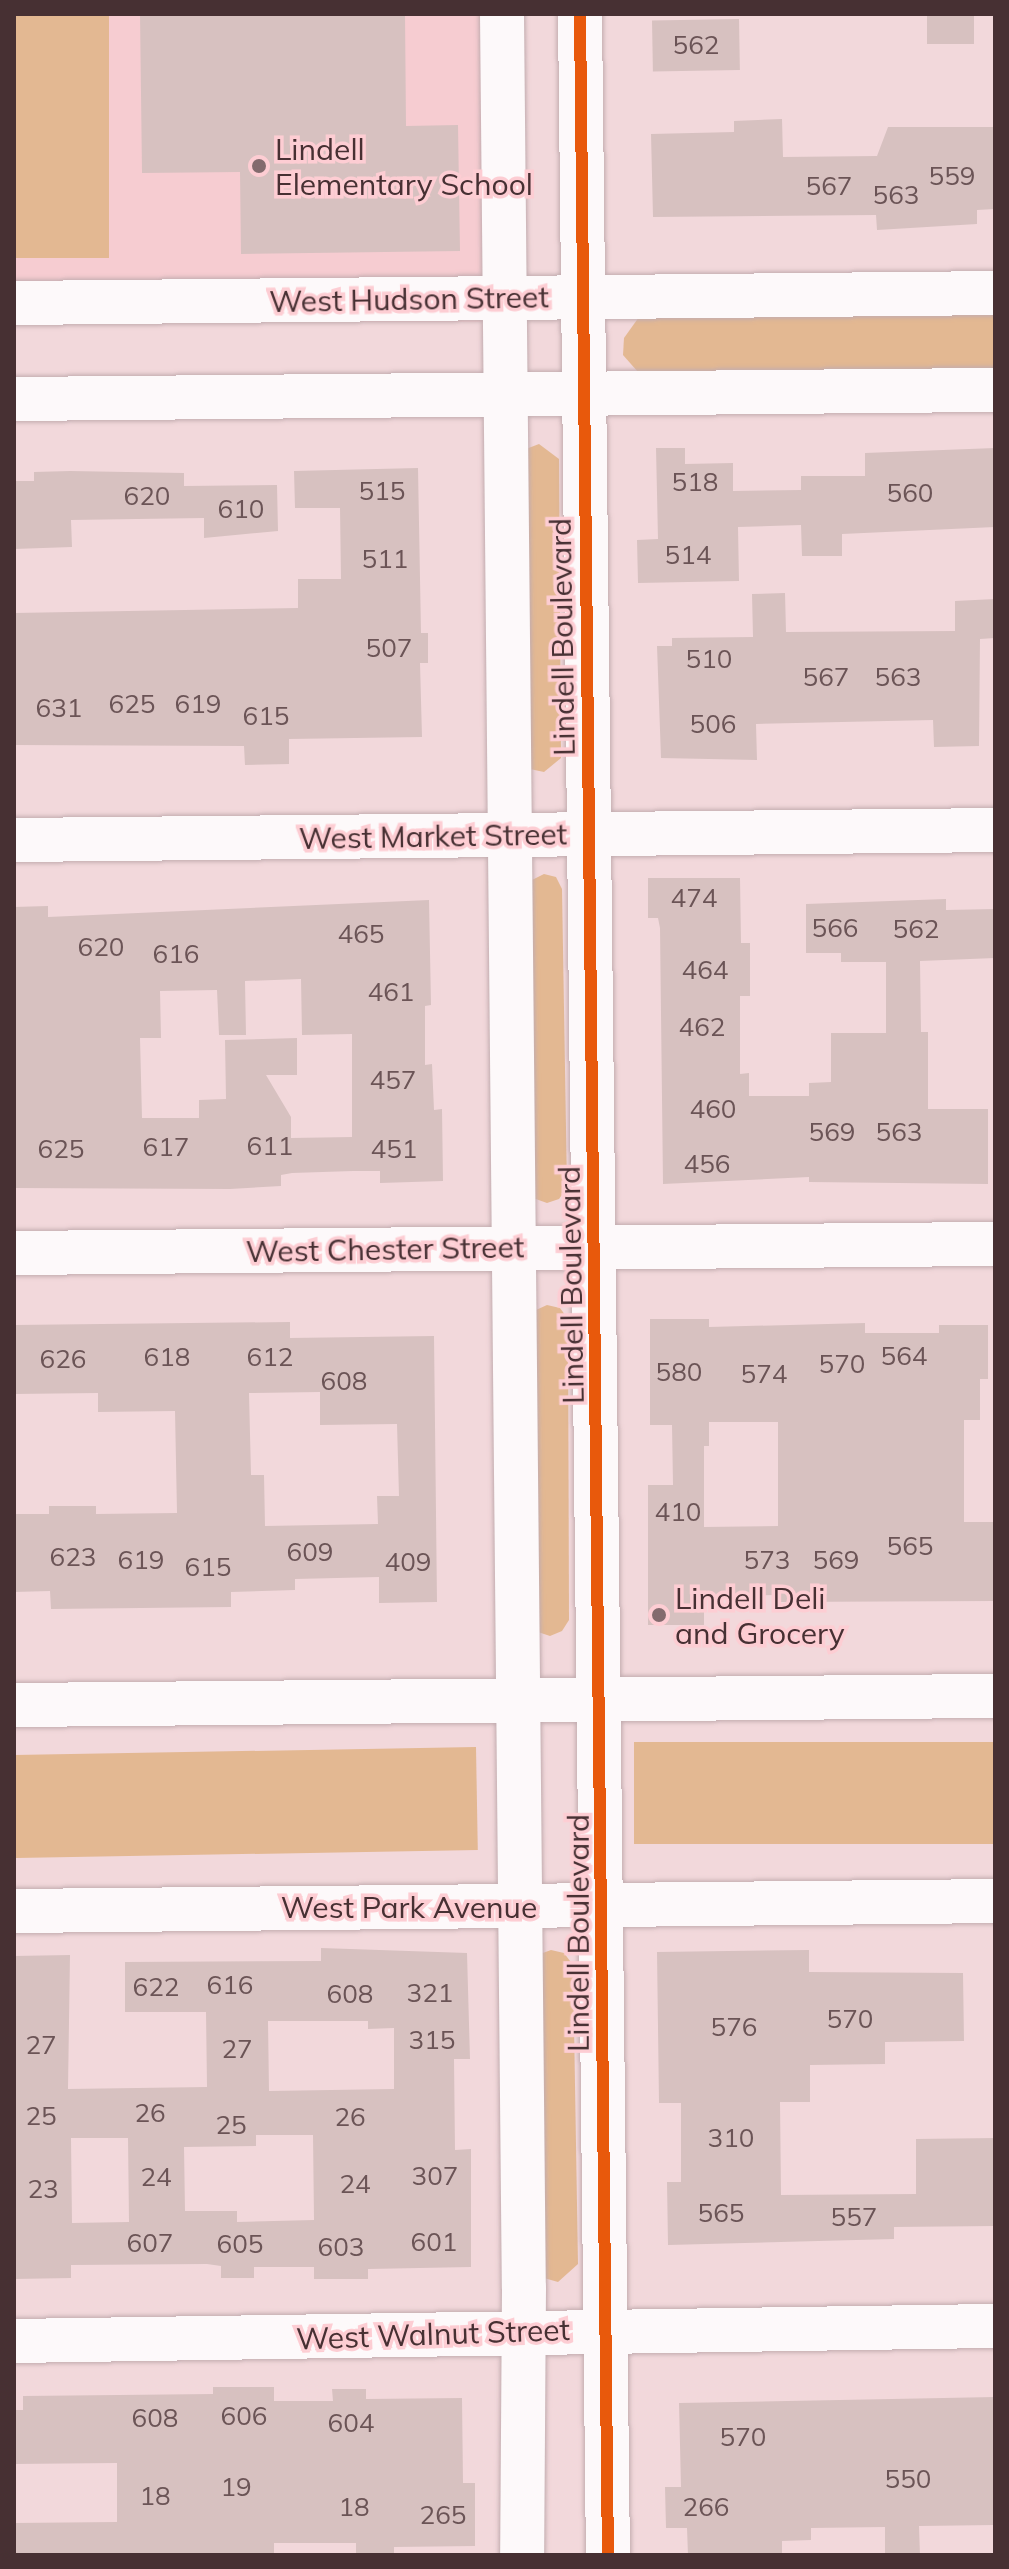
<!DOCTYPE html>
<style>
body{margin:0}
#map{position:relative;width:1009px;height:2569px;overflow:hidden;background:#f2d8db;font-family:Mulish,sans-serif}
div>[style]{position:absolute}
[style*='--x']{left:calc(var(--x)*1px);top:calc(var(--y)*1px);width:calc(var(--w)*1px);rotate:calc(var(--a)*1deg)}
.built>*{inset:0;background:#f6ccd1;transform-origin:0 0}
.green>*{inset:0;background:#e3b892;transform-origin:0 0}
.building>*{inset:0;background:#d7c1c0;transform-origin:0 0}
.roads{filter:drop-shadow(0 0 2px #c2acaf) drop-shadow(0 0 2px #c2acaf)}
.minor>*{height:44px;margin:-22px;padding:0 22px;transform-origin:22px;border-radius:22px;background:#fdf9fa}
.highway>*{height:44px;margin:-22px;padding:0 22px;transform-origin:22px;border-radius:22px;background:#fdf9fa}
.cycleway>*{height:12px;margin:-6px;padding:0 6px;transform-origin:6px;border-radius:6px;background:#e8590c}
.dots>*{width:22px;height:22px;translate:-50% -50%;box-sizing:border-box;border:4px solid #fdcdd3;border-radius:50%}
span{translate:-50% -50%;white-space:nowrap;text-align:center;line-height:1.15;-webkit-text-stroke:7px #fdcdd3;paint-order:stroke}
.number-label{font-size:26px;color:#6b5456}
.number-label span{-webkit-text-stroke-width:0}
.poi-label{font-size:30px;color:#473033}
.left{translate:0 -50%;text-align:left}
.street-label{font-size:30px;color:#473033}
.frame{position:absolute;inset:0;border:16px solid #473033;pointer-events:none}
</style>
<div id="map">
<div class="built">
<i style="left:14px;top:14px;width:488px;height:308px"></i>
</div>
<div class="green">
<i style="left:14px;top:14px;width:95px;height:244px"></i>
<i style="clip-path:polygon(995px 313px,995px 369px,638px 372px,623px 355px,624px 338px,639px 317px)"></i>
<i style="clip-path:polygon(539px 444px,559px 459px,561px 758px,544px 772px,530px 769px,526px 449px)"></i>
<i style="clip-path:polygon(544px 874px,556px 877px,562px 889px,567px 1188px,559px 1199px,547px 1203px,533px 1198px,532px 880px)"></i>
<i style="clip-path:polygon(547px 1305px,560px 1308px,568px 1319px,569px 1620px,562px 1631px,550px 1636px,538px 1632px,536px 1310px)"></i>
<i style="left:995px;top:1742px;width:102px;height:361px;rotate:90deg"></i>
<i style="left:476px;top:1747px;width:103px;height:462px;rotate:89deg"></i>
<i style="clip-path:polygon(551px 1950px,564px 1953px,573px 1965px,578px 2264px,558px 2282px,544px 2278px,540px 1954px)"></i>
</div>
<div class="building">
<i style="clip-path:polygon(140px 14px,405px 14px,406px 126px,458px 125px,460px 251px,241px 254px,240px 172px,142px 173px)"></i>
<i style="left:927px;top:14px;width:47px;height:30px"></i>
<i style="left:739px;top:19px;width:51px;height:87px;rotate:89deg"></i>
<i style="clip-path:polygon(782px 119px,783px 157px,877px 156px,888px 127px,995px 127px,995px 209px,977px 210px,977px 224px,877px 230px,876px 215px,653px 217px,651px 134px,734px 132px,734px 121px)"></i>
<i style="clip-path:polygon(656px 448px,685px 448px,685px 464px,733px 463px,733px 491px,801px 490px,801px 476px,865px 476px,865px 453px,995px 448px,995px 527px,842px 534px,842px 556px,802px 556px,801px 525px,738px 527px,739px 581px,638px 583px,637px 540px,658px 539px)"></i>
<i style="clip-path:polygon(418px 468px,421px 633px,428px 633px,428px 663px,420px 663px,422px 737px,289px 739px,289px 764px,245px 765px,244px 746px,14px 745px,14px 613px,298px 608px,298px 579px,341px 579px,340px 508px,295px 508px,294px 471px)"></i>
<i style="clip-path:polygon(70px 471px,184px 473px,184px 486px,277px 485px,278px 531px,204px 538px,204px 518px,71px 520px,72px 547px,14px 549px,14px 481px,34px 481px,34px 472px)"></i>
<i style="clip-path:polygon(785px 593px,786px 632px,955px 631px,955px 601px,995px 599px,995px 638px,980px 639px,979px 746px,934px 747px,933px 720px,756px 724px,757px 760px,661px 758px,657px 646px,672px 646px,672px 638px,753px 637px,752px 594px)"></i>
<i style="clip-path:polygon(648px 878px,740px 878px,741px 943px,750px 943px,750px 996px,740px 996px,740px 1074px,749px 1073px,749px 1096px,809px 1096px,809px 1083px,831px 1082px,831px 1033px,886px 1033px,886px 962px,841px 962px,841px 953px,806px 953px,806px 904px,946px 899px,946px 910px,995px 909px,995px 958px,920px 961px,921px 1032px,928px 1032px,928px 1109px,988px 1109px,988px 1184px,809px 1182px,809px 1177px,663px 1184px,660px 928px,658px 918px,648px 918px)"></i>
<i style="clip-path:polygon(evenodd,429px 900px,431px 1005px,425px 1006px,425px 1065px,432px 1064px,434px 1110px,442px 1109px,443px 1181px,380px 1183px,380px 1171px,353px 1171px,292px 1173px,281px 1175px,281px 1186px,230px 1189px,14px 1188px,14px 907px,48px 906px,48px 917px,429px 900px,301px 979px,302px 1035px,352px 1034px,352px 1137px,291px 1138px,291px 1117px,266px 1075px,297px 1075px,297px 1038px,225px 1040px,226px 1099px,199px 1100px,199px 1118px,142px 1118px,140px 1038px,161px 1038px,160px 991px,217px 990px,219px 1035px,246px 1035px,245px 981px,301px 979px)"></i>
<i style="clip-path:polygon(evenodd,650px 1319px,709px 1319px,709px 1327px,865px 1323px,865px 1333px,939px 1333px,939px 1325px,988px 1325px,988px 1379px,980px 1379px,980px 1420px,964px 1420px,964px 1522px,995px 1522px,995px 1601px,776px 1602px,776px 1595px,704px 1596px,704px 1625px,648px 1625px,648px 1485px,673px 1485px,672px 1425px,650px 1425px,650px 1319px,709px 1422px,778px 1422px,778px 1526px,704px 1527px,704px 1446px,709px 1446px,709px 1422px)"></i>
<i style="clip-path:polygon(evenodd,290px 1322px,290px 1338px,434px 1336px,437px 1602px,379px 1603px,379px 1577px,295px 1579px,295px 1590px,231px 1592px,231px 1607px,51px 1609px,50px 1591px,14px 1592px,14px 1514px,49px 1514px,49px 1506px,96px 1506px,96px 1514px,177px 1513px,175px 1411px,98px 1412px,98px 1393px,14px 1394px,14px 1325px,290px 1322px,320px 1392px,320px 1425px,397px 1424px,399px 1496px,377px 1496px,378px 1524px,265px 1526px,264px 1475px,251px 1475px,249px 1393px,320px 1392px)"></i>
<i style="clip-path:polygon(evenodd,321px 1948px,467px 1953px,470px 2059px,454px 2059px,455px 2150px,471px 2149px,471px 2267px,368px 2269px,368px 2279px,314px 2279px,314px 2267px,254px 2267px,254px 2278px,221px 2278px,221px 2266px,207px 2264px,71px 2265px,71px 2278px,14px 2279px,14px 1956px,70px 1955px,68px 2089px,207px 2087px,206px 2012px,125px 2012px,125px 1962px,321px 1961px,321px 1948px,268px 2021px,368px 2021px,368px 2029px,394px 2028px,394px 2089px,269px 2091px,268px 2021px,321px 1948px,256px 2135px,313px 2135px,314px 2220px,237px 2222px,237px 2211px,185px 2211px,184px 2147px,256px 2146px,256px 2135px,321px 1948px,71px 2138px,128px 2138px,129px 2222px,72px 2223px,71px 2138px)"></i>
<i style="clip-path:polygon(809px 1950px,809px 1972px,963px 1973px,964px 2041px,885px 2042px,885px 2064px,810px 2065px,810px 2102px,780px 2102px,781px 2195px,916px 2194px,916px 2139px,995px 2138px,995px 2226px,894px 2227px,894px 2239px,668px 2245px,667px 2182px,681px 2182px,681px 2103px,659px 2103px,657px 1952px)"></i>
<i style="clip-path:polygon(213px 2387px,274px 2387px,274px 2401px,333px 2401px,332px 2389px,366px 2389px,366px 2399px,462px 2398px,463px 2483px,475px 2483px,475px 2546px,394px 2547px,394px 2555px,356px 2555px,356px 2543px,274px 2543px,274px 2555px,14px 2555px,14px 2523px,117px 2522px,117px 2463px,14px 2464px,14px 2410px,23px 2410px,23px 2396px,213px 2394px)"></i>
<i style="clip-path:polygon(995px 2397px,995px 2525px,919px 2526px,920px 2555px,885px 2555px,885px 2527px,811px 2528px,811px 2540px,782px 2541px,782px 2555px,688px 2555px,687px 2528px,666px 2528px,665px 2487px,681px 2487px,679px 2403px)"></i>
</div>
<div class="roads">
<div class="minor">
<i style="--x:502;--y:14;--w:2274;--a:89.45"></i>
<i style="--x:524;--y:2288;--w:267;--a:90.4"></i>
<i style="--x:580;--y:14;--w:2541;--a:89.37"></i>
<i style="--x:14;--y:303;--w:981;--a:-0.58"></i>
<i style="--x:14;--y:399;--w:981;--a:-0.53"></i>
<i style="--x:14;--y:840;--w:981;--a:-0.58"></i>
<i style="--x:14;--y:1253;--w:981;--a:-0.53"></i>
<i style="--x:14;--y:2341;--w:981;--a:-0.88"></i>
</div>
<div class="highway">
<i style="--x:14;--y:1705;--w:981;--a:-0.53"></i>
<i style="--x:14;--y:1911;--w:981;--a:-0.58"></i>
</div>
</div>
<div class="cycleway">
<i style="--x:580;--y:14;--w:2541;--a:89.37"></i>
</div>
<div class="dots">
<i style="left:259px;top:166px;background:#836b6e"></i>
<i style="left:659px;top:1615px;background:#836b6e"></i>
</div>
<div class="number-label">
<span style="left:696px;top:45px">562</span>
<span style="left:952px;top:176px">559</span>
<span style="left:829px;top:186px">567</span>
<span style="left:896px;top:195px">563</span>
<span style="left:695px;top:482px">518</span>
<span style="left:382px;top:491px">515</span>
<span style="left:910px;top:493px">560</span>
<span style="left:147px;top:496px">620</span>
<span style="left:241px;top:509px">610</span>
<span style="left:688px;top:555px">514</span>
<span style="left:385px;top:559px">511</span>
<span style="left:389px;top:648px">507</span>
<span style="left:709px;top:659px">510</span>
<span style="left:826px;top:677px">567</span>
<span style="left:898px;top:677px">563</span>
<span style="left:132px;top:704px">625</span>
<span style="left:198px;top:704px">619</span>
<span style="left:59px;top:708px">631</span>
<span style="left:266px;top:716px">615</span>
<span style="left:713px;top:724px">506</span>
<span style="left:694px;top:898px">474</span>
<span style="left:835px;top:928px">566</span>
<span style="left:916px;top:929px">562</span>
<span style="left:361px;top:934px">465</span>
<span style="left:101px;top:947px">620</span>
<span style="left:176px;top:954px">616</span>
<span style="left:705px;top:970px">464</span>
<span style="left:391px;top:992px">461</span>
<span style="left:702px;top:1027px">462</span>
<span style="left:393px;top:1080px">457</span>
<span style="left:713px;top:1109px">460</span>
<span style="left:832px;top:1132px">569</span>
<span style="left:899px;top:1132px">563</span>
<span style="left:270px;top:1146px">611</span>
<span style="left:166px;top:1147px">617</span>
<span style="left:61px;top:1149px">625</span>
<span style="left:394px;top:1149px">451</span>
<span style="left:707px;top:1164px">456</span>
<span style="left:904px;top:1356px">564</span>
<span style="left:167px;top:1357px">618</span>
<span style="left:270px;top:1357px">612</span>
<span style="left:63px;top:1359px">626</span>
<span style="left:842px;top:1364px">570</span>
<span style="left:679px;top:1372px">580</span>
<span style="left:764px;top:1374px">574</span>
<span style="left:344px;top:1381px">608</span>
<span style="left:678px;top:1512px">410</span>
<span style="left:910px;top:1546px">565</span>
<span style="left:310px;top:1552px">609</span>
<span style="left:73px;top:1557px">623</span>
<span style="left:141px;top:1560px">619</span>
<span style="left:767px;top:1560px">573</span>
<span style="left:836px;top:1560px">569</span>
<span style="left:408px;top:1562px">409</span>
<span style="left:208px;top:1567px">615</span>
<span style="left:230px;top:1985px">616</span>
<span style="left:156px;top:1987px">622</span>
<span style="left:430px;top:1993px">321</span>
<span style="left:350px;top:1994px">608</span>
<span style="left:850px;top:2019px">570</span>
<span style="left:734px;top:2027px">576</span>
<span style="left:432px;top:2040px">315</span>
<span style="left:41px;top:2045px">27</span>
<span style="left:237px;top:2049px">27</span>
<span style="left:150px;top:2113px">26</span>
<span style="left:41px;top:2116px">25</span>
<span style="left:350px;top:2117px">26</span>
<span style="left:231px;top:2125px">25</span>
<span style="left:731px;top:2138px">310</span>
<span style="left:435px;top:2176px">307</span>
<span style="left:156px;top:2177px">24</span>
<span style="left:355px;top:2184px">24</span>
<span style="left:43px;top:2189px">23</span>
<span style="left:721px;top:2213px">565</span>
<span style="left:854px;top:2217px">557</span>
<span style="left:434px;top:2242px">601</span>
<span style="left:150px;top:2243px">607</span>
<span style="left:240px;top:2244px">605</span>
<span style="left:341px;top:2247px">603</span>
<span style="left:244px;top:2416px">606</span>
<span style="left:155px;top:2418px">608</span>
<span style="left:351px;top:2423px">604</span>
<span style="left:743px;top:2437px">570</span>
<span style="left:908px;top:2479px">550</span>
<span style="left:236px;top:2487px">19</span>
<span style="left:155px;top:2496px">18</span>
<span style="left:354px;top:2507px">18</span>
<span style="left:706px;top:2507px">266</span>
<span style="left:443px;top:2515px">265</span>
</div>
<div class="poi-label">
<span class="left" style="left:275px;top:166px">Lindell<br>Elementary School</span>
<span class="left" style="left:675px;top:1615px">Lindell Deli<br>and Grocery</span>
</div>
<div class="street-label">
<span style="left:409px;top:299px;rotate:-1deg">West Hudson Street</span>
<span style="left:562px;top:637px;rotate:-91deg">Lindell Boulevard</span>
<span style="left:433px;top:836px;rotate:-1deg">West Market Street</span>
<span style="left:385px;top:1249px;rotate:-1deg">West Chester Street</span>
<span style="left:571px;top:1285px;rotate:-91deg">Lindell Boulevard</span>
<span style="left:409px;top:1907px">West Park Avenue</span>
<span style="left:578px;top:1933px;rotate:-90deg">Lindell Boulevard</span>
<span style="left:433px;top:2334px;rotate:-2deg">West Walnut Street</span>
</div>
<div class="frame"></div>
</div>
